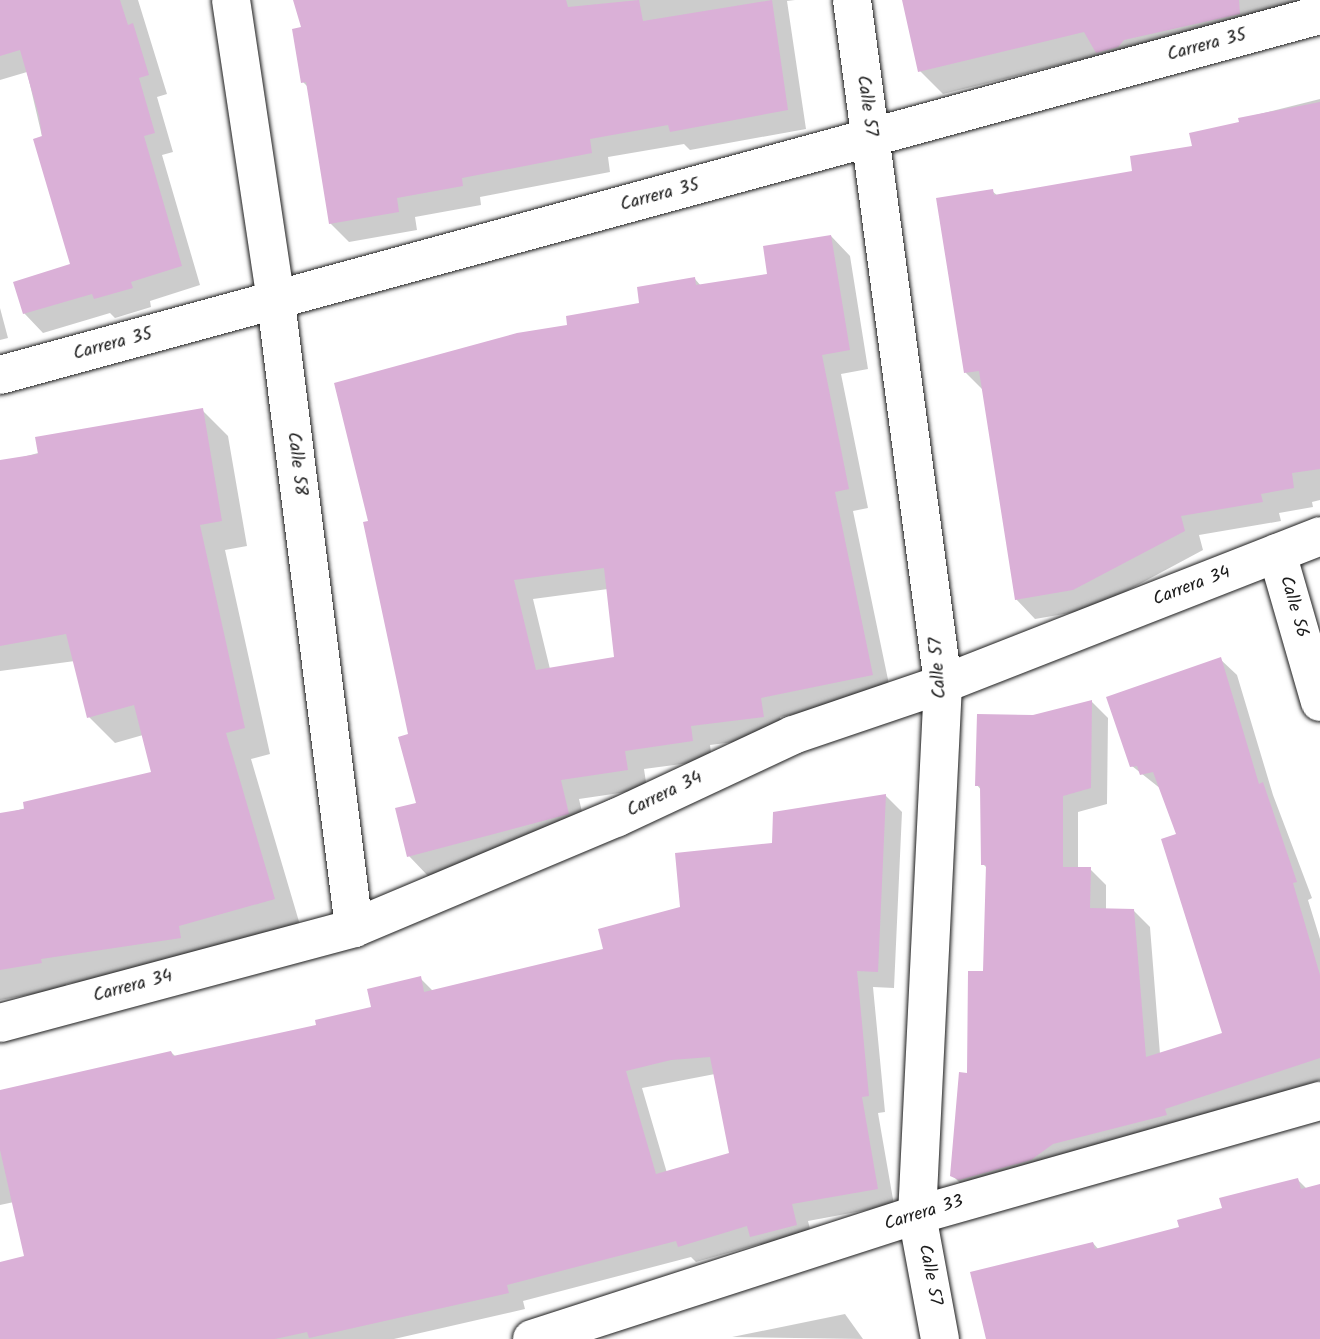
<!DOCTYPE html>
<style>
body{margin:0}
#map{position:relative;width:1320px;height:1339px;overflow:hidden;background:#fff;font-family:Kalam,sans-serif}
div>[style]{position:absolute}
.shadow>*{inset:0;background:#0003}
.building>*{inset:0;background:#dab0d7}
.roads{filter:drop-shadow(0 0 2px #1c1c1c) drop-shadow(0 0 2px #1c1c1c)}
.minor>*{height:38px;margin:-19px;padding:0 19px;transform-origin:19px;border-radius:19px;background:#fff}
span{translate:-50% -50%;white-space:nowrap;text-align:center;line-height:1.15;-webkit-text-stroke:5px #fff;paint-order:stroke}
.street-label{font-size:18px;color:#1c1c1c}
</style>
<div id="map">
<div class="shadow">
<i style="clip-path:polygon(0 0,138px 0,167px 94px,157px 97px,173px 152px,162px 155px,200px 285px,150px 301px,151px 307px,115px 318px,110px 313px,43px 333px,24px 313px,72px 265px,27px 72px,0 80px)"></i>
<i style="clip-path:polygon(297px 0,795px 0,787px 1px,806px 129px,690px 150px,684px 144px,608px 157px,610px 172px,480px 197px,481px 205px,415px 217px,417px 230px,349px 242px,330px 223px,309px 88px,303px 82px,303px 28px)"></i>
<i style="clip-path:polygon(903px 0,1302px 0,1241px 20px,943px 94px,920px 71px)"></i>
<i style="clip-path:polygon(1320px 99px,1320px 500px,1312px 502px,1313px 507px,1279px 513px,1281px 521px,1199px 535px,1203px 550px,1093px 609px,1035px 619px,1016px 599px,983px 390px,966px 373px,992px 191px,998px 196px,1134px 172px,1194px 147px,1241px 123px,1240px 119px)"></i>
<i style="clip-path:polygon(evenodd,831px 236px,850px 256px,868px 369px,841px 374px,868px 508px,853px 511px,891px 694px,780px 717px,782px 736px,710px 745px,712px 760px,644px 769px,647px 789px,579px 799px,587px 833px,428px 876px,409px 856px,418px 804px,410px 735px,370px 522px,569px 326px,641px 305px,695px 279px,701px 286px,769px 275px,831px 236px,608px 589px,616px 659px,550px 669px,533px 599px,608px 589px)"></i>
<i style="clip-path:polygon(0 308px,8px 338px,0 340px)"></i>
<i style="clip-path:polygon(202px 410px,228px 436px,247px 546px,225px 550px,270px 754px,251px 759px,300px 925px,206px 963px,66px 984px,67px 988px,0 1000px,0 815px,153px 774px,143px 735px,115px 743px,89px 717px,75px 661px,0 671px,0 463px)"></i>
<i style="clip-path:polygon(1220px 659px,1237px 675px,1273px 795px,1312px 898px,1308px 900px,1320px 939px,1320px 1080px,969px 1192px,952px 1175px,985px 973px,987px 868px,983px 864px,982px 791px,977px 785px,1033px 717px,1092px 702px,1108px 718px,1107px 804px,1078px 812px,1078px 869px,1090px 869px,1106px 885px,1106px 910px,1134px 911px,1150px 927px,1160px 1054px,1224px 1034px,1178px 835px,1161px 789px,1132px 766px)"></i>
<i style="clip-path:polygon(evenodd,885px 795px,902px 812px,894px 988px,873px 987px,885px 1112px,878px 1113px,894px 1205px,808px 1221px,813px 1241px,769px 1253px,760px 1244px,696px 1262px,691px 1257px,523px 1301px,525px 1309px,394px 1339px,0 1339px,0 1264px,26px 1258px,14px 1202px,0 1205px,0 1092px,171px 1052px,176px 1057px,318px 1026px,373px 1008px,420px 978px,433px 991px,605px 950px,682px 909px,774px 845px,885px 795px,715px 1074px,732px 1155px,667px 1173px,642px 1088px,715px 1074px)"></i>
<i style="clip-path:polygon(1298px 1180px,1307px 1189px,1320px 1186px,1320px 1339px,987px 1339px,1093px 1243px,1099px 1250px,1181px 1228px)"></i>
<i style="clip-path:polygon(845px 1314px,863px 1339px,732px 1337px)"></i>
</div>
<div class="building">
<i style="clip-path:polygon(0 0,120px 0,128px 25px,133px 23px,149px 75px,139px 78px,155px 133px,144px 136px,182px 266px,131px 282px,133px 288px,94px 299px,92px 294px,23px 314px,13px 282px,70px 264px,33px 139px,42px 136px,39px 116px,20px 50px,0 56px)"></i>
<i style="clip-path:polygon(293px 0,566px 0,568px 7px,639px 0,643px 21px,772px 0,788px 110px,670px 132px,668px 125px,590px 139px,592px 153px,462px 178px,463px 186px,397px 198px,399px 212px,329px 224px,306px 82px,301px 83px,292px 29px,301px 27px)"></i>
<i style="clip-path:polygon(902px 0,1239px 0,1240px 14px,1124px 40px,1118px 47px,1096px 53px,1084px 32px,918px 72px)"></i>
<i style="clip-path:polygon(1320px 102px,1320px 469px,1292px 473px,1294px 488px,1261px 494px,1263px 502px,1181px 516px,1185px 531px,1073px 590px,1015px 600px,979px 371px,964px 373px,936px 198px,993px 189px,994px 195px,1132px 171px,1130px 156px,1192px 146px,1189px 133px,1239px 122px,1238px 118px)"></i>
<i style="clip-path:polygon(evenodd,831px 235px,850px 350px,822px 355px,849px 489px,835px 492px,873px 675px,761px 698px,764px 717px,691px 726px,693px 741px,625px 751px,628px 770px,561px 780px,569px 814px,407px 857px,395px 808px,416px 803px,398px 737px,408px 734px,363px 522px,368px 521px,334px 383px,517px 333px,567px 325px,566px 316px,639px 303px,637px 287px,695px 277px,696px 285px,767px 274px,763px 246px,831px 235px,604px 568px,614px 657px,536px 670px,514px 580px,604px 568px)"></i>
<i style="clip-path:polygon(203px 408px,222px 521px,200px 525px,245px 728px,226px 733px,275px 899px,179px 926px,181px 938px,41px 959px,42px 963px,0 970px,0 813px,24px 809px,23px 802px,151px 772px,134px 705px,87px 718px,66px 634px,0 646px,0 460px,38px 454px,35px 437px)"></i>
<i style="clip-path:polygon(1221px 657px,1259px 784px,1263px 782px,1297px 882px,1293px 883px,1320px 975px,1320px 1058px,1165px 1109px,1167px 1115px,1053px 1144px,1031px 1160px,959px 1180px,950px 1176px,959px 1072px,967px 1073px,968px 971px,983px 971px,986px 865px,981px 865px,980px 786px,975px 786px,977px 714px,1033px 715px,1092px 700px,1091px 788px,1063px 796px,1063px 867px,1091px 867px,1090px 908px,1134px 909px,1146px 1057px,1222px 1033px,1161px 839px,1176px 834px,1153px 772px,1140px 775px,1137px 766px,1130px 767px,1106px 697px)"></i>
<i style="clip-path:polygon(evenodd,886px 794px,878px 972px,857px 971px,869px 1096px,862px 1097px,878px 1189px,792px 1204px,797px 1225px,750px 1237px,747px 1226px,678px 1247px,676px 1241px,507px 1285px,509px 1293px,309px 1338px,307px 1332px,275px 1339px,0 1339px,0 1262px,24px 1256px,0 1150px,0 1090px,171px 1051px,173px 1056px,316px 1025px,315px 1020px,371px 1007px,367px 989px,421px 976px,424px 992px,603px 949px,598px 929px,680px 907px,675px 853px,772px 843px,773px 812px,886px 794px,710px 1057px,729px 1153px,656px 1174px,626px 1071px,671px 1060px,710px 1057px)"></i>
<i style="clip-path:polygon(1298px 1178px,1301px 1189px,1320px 1184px,1320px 1339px,986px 1339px,970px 1272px,1093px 1242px,1095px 1249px,1179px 1227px,1177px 1220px,1222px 1208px,1219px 1198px)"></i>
</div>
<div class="roads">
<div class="minor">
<i style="left:231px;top:0;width:305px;rotate:81.5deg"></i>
<i style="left:276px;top:302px;width:631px;rotate:82.9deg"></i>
<i style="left:852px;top:0;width:690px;rotate:82.42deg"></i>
<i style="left:943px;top:684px;width:532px;rotate:92.8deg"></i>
<i style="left:917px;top:1215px;width:126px;rotate:79.5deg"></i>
<i style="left:0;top:375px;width:1368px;rotate:-15.26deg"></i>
<i style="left:1277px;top:553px;width:155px;rotate:73.9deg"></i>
<i style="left:0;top:1023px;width:367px;rotate:-15deg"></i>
<i style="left:354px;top:928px;width:284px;rotate:-22.8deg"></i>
<i style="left:616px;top:818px;width:195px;rotate:-25.1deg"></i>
<i style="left:793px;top:735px;width:158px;rotate:-18.8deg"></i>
<i style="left:943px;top:684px;width:405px;rotate:-21.4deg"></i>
<i style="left:532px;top:1339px;width:404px;rotate:-17.9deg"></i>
<i style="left:917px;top:1215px;width:419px;rotate:-15.8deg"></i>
</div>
</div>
<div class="street-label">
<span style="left:1207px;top:46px;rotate:-15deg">Carrera 35</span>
<span style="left:866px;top:106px;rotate:82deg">Calle 57</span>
<span style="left:660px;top:196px;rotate:-15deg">Carrera 35</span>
<span style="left:113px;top:345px;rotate:-15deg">Carrera 35</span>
<span style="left:296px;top:464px;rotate:83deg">Calle 58</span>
<span style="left:1192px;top:587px;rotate:-21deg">Carrera 34</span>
<span style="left:1293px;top:607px;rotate:74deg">Calle 56</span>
<span style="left:939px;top:668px;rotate:-94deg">Calle 57</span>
<span style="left:665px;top:795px;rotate:-26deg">Carrera 34</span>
<span style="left:133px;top:987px;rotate:-15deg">Carrera 34</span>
<span style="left:924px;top:1214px;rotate:-17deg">Carrera 33</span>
<span style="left:929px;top:1275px;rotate:79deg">Calle 57</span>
</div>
</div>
